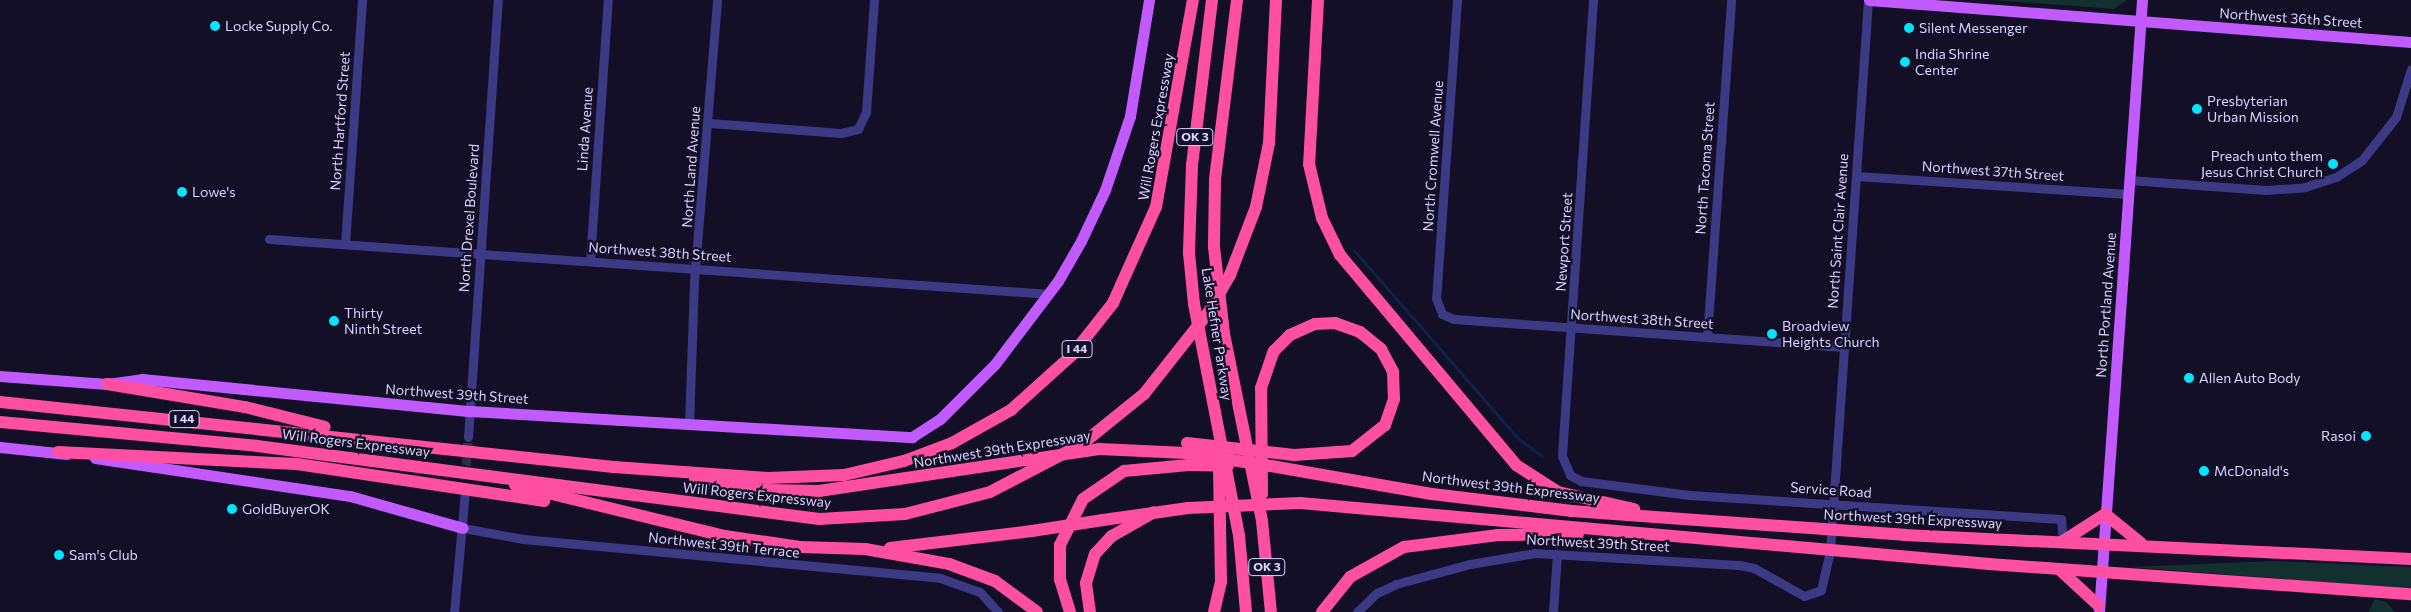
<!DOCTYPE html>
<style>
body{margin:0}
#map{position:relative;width:2411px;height:612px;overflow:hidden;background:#130f26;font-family:Commissioner,sans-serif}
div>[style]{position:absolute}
.green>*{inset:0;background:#12302f}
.stream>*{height:2.5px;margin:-1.25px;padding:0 1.25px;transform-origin:1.25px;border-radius:1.25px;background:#0c2248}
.minor-tunnel>*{height:9px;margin-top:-4.5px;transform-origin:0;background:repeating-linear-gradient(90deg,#312d47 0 9px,transparent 0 13.5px)}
.minor>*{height:9px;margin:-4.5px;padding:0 4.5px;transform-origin:4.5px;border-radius:4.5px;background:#3d3a85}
.major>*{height:11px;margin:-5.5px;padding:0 5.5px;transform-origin:5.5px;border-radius:5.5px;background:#c25bff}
.highway>*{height:12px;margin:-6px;padding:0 6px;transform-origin:6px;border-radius:6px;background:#ff4fa3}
.highway-bridge>*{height:12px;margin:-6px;padding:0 6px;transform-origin:6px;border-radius:6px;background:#ff4fa3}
.dots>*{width:14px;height:14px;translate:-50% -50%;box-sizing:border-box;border:2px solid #130f26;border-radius:50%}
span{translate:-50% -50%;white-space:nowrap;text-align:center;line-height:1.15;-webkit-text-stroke:4.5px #130f26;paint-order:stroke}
.shield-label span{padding:1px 4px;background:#130f26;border:1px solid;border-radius:4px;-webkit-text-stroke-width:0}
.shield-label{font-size:12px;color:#d9d4ff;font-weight:700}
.street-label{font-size:14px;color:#d9d4ff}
.poi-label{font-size:14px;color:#d9d4ff}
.left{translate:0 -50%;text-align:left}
.right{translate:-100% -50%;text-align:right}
</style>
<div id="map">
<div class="green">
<i style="clip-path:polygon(1994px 0,2127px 0,2114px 9px)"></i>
<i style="clip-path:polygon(2274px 561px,2411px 567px,2411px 589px,2130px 567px)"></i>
<i style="clip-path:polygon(2375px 599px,2386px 602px,2395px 612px,2368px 612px)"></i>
</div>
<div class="stream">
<i style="left:1355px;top:251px;width:248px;rotate:48.9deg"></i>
<i style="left:1518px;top:438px;width:30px;rotate:37deg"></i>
</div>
<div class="minor-tunnel">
<i style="left:465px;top:492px;width:55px;rotate:-86.9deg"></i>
</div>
<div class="minor">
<i style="left:1457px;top:0;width:299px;rotate:94deg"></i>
<i style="left:1436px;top:298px;width:17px;rotate:69deg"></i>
<i style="left:1442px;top:314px;width:13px;rotate:23deg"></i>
<i style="left:1454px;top:319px;width:391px;rotate:4.1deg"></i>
<i style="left:1593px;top:0;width:457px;rotate:93.9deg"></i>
<i style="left:1562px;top:456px;width:21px;rotate:67deg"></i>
<i style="left:1570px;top:475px;width:13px;rotate:29deg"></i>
<i style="left:1581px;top:481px;width:109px;rotate:7.4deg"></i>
<i style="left:1689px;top:495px;width:373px;rotate:3.7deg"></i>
<i style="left:2061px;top:519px;width:22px;rotate:85deg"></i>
<i style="left:709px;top:123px;width:132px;rotate:4.3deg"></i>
<i style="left:841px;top:133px;width:17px;rotate:-13deg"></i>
<i style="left:858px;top:129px;width:19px;rotate:-65deg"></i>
<i style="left:866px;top:112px;width:112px;rotate:-85.9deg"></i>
<i style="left:1856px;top:176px;width:273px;rotate:3.8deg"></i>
<i style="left:2129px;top:180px;width:137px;rotate:4.2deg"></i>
<i style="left:2266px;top:190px;width:39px;rotate:-4deg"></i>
<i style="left:2305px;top:187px;width:33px;rotate:-18deg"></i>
<i style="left:2336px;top:177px;width:31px;rotate:-33deg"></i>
<i style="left:2362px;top:160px;width:55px;rotate:-51.7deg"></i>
<i style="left:2396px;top:117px;width:50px;rotate:-72.6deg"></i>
<i style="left:269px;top:239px;width:782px;rotate:4.03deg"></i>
<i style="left:345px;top:244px;width:245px;rotate:-86deg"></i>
<i style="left:590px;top:261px;width:262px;rotate:-86.1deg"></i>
<i style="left:1707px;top:337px;width:338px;rotate:-85.9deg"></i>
<i style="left:689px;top:425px;width:144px;rotate:-88deg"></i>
<i style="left:694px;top:281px;width:282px;rotate:-85.3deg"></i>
<i style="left:468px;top:437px;width:438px;rotate:-86.1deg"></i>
<i style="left:463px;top:528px;width:61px;rotate:10.4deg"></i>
<i style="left:523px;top:539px;width:419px;rotate:5.3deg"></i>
<i style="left:940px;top:578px;width:42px;rotate:19.3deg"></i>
<i style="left:980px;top:592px;width:27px;rotate:48deg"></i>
<i style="left:454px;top:612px;width:121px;rotate:-84.8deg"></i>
<i style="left:1357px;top:612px;width:28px;rotate:-44deg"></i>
<i style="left:1377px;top:593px;width:21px;rotate:-25deg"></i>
<i style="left:1396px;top:584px;width:77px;rotate:-15.1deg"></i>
<i style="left:1470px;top:564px;width:66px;rotate:-9.6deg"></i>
<i style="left:1535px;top:553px;width:204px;rotate:3.4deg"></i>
<i style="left:1739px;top:565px;width:15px;rotate:11deg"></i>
<i style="left:1754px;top:568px;width:57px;rotate:29.2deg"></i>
<i style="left:1804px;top:596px;width:18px;rotate:-19deg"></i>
<i style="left:1821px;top:590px;width:40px;rotate:-77deg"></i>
<i style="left:1830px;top:551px;width:552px;rotate:-86.05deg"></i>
<i style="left:1553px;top:612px;width:58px;rotate:-86.1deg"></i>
</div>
<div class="major">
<i style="left:1869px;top:0;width:544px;rotate:4.43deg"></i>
<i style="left:0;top:376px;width:107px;rotate:4.3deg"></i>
<i style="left:107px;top:384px;width:35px;rotate:-8deg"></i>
<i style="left:142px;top:379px;width:330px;rotate:5.6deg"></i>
<i style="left:470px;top:411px;width:443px;rotate:3.4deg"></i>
<i style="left:912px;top:437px;width:33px;rotate:-33deg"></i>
<i style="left:940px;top:419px;width:78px;rotate:-45deg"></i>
<i style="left:995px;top:364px;width:104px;rotate:-52.8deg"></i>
<i style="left:1058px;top:281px;width:46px;rotate:-60.1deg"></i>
<i style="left:1081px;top:241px;width:56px;rotate:-64.8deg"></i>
<i style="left:1105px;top:190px;width:78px;rotate:-71.3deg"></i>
<i style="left:1130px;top:116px;width:118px;rotate:-80.7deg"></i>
<i style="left:0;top:447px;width:67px;rotate:6deg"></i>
<i style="left:95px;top:458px;width:258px;rotate:8.5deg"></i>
<i style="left:350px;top:496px;width:117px;rotate:15.8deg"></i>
<i style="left:2099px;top:612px;width:614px;rotate:-85.98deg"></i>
</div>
<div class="highway">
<i style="left:1212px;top:0;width:166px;rotate:96.9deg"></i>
<i style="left:1192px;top:165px;width:88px;rotate:92deg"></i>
<i style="left:1189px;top:253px;width:51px;rotate:84.4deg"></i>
<i style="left:1194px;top:304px;width:235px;rotate:79deg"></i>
<i style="left:1239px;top:535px;width:77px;rotate:84.8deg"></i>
<i style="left:1237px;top:0;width:181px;rotate:97deg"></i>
<i style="left:1215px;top:180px;width:67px;rotate:90.9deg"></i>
<i style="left:1214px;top:247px;width:88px;rotate:83.4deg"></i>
<i style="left:1224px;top:334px;width:191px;rotate:78.5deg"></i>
<i style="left:1262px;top:521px;width:91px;rotate:84.4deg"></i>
<i style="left:1318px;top:0;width:164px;rotate:93.1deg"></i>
<i style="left:1309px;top:164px;width:56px;rotate:76.5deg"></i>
<i style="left:1322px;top:218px;width:41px;rotate:64.1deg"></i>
<i style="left:1340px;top:255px;width:274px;rotate:50deg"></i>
<i style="left:1516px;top:465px;width:50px;rotate:32.7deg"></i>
<i style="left:1558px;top:492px;width:78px;rotate:12.6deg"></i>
<i style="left:1256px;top:207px;width:65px;rotate:-78.5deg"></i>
<i style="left:1269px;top:143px;width:143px;rotate:-87.2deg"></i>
<i style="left:107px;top:384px;width:140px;rotate:9.5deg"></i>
<i style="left:245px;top:407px;width:82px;rotate:14deg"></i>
<i style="left:0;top:402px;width:617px;rotate:6.04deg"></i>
<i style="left:614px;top:467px;width:154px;rotate:4.1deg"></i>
<i style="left:768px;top:478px;width:76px;rotate:-2.3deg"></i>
<i style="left:844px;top:475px;width:62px;rotate:-13.1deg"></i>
<i style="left:904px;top:461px;width:51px;rotate:-20.6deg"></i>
<i style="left:952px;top:443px;width:68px;rotate:-29.2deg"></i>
<i style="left:1011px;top:410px;width:82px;rotate:-42deg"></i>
<i style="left:1072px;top:355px;width:66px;rotate:-51.7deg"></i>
<i style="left:1113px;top:303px;width:105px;rotate:-65.9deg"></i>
<i style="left:1156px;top:207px;width:210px;rotate:-79.9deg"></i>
<i style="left:0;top:422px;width:258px;rotate:5.3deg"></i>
<i style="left:257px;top:446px;width:567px;rotate:7.4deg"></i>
<i style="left:819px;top:519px;width:86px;rotate:-3.3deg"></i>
<i style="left:905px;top:514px;width:88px;rotate:-14.5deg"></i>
<i style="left:58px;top:452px;width:239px;rotate:2.9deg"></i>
<i style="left:297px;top:464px;width:250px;rotate:8.5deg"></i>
<i style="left:1271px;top:466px;width:163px;rotate:9.9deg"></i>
<i style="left:1432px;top:494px;width:141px;rotate:6.9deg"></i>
<i style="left:1572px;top:511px;width:333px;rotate:4.1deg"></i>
<i style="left:1904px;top:535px;width:508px;rotate:2.71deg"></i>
<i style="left:695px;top:480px;width:71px;rotate:8.1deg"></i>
<i style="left:765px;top:490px;width:54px;rotate:1.1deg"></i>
<i style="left:819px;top:491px;width:283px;rotate:-8.5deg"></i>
<i style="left:1099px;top:449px;width:87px;rotate:2.6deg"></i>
<i style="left:515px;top:485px;width:216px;rotate:13.7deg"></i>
<i style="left:725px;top:536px;width:76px;rotate:8.3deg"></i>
<i style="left:800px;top:547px;width:65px;rotate:1.8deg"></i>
<i style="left:865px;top:549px;width:85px;rotate:10.1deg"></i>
<i style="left:949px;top:564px;width:49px;rotate:20.3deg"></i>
<i style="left:995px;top:581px;width:52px;rotate:36.4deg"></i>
<i style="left:1262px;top:494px;width:106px;rotate:-90.5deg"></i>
<i style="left:1261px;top:388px;width:39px;rotate:-71deg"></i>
<i style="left:1274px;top:351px;width:23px;rotate:-45deg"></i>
<i style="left:1290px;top:335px;width:27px;rotate:-24deg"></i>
<i style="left:1315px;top:324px;width:20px;rotate:-3deg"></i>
<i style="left:1335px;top:323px;width:27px;rotate:20deg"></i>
<i style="left:1360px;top:332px;width:27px;rotate:39deg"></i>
<i style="left:1381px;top:349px;width:26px;rotate:62deg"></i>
<i style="left:1393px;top:372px;width:27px;rotate:88deg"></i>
<i style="left:1394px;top:399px;width:28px;rotate:109deg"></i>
<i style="left:1385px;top:425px;width:42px;rotate:141.8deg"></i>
<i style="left:1352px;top:451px;width:58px;rotate:176.1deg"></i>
<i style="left:1300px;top:503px;width:692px;rotate:5.06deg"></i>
<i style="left:1989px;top:564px;width:423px;rotate:4.1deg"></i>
<i style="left:1103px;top:520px;width:86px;rotate:-8deg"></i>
<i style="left:2063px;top:541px;width:50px;rotate:-32.7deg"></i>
<i style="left:2105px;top:514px;width:46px;rotate:38.9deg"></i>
<i style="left:890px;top:548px;width:143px;rotate:-6.8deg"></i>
<i style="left:2059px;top:569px;width:54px;rotate:42.8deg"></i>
<i style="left:1070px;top:612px;width:34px;rotate:-107deg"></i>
<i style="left:1060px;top:580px;width:35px;rotate:-90deg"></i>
<i style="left:1060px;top:545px;width:51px;rotate:-63.4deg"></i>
<i style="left:1083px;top:499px;width:50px;rotate:-34.3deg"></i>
<i style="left:1124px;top:471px;width:65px;rotate:-5.3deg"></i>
<i style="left:1090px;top:612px;width:29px;rotate:-98deg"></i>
<i style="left:1086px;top:583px;width:30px;rotate:-73deg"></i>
<i style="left:1095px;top:554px;width:25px;rotate:-47deg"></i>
<i style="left:1112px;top:536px;width:48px;rotate:-29.7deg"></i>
<i style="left:1214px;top:612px;width:31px;rotate:-77deg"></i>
<i style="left:1221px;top:582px;width:120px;rotate:-91deg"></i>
<i style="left:1322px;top:612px;width:45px;rotate:-51.3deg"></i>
<i style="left:1350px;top:577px;width:62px;rotate:-29.1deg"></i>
<i style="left:1404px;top:547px;width:95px;rotate:-7.3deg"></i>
<i style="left:1498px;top:535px;width:80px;rotate:-0.7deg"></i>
</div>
<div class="highway-bridge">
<i style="left:1187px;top:443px;width:108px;rotate:6.4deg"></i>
<i style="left:1186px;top:453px;width:86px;rotate:8.7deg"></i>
<i style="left:1189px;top:465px;width:39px;rotate:1deg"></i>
<i style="left:990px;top:492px;width:104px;rotate:-27.6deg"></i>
<i style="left:1082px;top:444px;width:80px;rotate:-38.9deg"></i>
<i style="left:1144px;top:394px;width:103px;rotate:-51.7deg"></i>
<i style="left:1208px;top:313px;width:44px;rotate:-59.9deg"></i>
<i style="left:1230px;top:275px;width:73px;rotate:-69.1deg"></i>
<i style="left:1188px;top:508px;width:112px;rotate:-2.6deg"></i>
<i style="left:1032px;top:531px;width:72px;rotate:-8.8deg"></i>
</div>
<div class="dots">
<i style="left:215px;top:26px;background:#00e5ff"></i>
<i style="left:1909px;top:28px;background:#00e5ff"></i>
<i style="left:1905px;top:62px;background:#00e5ff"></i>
<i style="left:2197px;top:109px;background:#00e5ff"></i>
<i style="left:2333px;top:164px;background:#00e5ff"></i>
<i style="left:182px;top:192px;background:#00e5ff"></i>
<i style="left:334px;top:321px;background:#00e5ff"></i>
<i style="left:1772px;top:334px;background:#00e5ff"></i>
<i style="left:2189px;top:378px;background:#00e5ff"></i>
<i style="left:2366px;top:436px;background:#00e5ff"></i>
<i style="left:2204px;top:471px;background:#00e5ff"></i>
<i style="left:232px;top:509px;background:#00e5ff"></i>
<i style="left:59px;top:555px;background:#00e5ff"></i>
</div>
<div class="shield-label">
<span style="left:1195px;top:137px">OK 3</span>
<span style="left:1077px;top:349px">I 44</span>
<span style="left:184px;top:419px">I 44</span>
<span style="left:1267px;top:567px">OK 3</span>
</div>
<div class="street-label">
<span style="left:2291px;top:18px;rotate:4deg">Northwest 36th Street</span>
<span style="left:340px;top:121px;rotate:-86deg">North Hartford Street</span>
<span style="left:1156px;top:127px;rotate:-80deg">Will Rogers Expressway</span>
<span style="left:585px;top:129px;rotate:-86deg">Linda Avenue</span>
<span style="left:1433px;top:156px;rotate:-86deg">North Cromwell Avenue</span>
<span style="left:691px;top:167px;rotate:-86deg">North Land Avenue</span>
<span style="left:1705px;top:168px;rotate:-86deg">North Tacoma Street</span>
<span style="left:1993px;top:171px;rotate:4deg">Northwest 37th Street</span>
<span style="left:469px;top:218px;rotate:-86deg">North Drexel Boulevard</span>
<span style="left:1838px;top:231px;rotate:-86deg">North Saint Clair Avenue</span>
<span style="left:1564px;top:242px;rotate:-86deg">Newport Street</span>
<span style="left:660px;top:252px;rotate:4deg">Northwest 38th Street</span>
<span style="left:2106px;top:305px;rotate:-86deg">North Portland Avenue</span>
<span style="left:1642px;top:319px;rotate:4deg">Northwest 38th Street</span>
<span style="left:1217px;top:334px;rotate:81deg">Lake Hefner Parkway</span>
<span style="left:457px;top:394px;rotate:4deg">Northwest 39th Street</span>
<span style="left:356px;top:443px;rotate:7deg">Will Rogers Expressway</span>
<span style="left:1002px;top:449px;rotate:-9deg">Northwest 39th Expressway</span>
<span style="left:1511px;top:487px;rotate:7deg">Northwest 39th Expressway</span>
<span style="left:1831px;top:490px;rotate:4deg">Service Road</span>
<span style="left:757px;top:495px;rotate:6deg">Will Rogers Expressway</span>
<span style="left:1913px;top:519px;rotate:3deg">Northwest 39th Expressway</span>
<span style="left:1598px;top:543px;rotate:3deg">Northwest 39th Street</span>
<span style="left:724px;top:545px;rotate:6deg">Northwest 39th Terrace</span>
</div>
<div class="poi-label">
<span class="left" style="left:225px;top:26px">Locke Supply Co.</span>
<span class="left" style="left:1919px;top:28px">Silent Messenger</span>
<span class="left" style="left:1915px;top:62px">India Shrine<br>Center</span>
<span class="left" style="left:2207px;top:109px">Presbyterian<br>Urban Mission</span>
<span class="right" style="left:2323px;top:164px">Preach unto them<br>Jesus Christ Church</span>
<span class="left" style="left:192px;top:192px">Lowe's</span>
<span class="left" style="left:344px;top:321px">Thirty<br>Ninth Street</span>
<span class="left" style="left:1782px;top:334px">Broadview<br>Heights Church</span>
<span class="left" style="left:2199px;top:378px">Allen Auto Body</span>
<span class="right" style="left:2356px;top:436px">Rasoi</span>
<span class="left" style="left:2214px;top:471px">McDonald's</span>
<span class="left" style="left:242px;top:509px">GoldBuyerOK</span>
<span class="left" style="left:69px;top:555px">Sam's Club</span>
</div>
</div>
